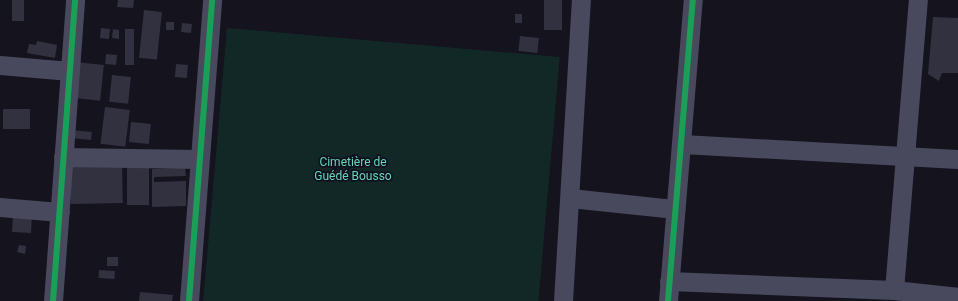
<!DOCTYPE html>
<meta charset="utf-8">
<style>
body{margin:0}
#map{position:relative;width:958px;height:301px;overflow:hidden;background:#14131e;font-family:Roboto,sans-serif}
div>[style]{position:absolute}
.green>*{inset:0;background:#122827;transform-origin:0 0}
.building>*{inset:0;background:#323140;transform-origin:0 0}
.minor>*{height:19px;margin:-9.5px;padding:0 9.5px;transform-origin:9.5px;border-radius:9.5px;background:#49495e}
.cycleway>*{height:6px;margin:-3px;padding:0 3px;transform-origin:3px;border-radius:3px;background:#1a9f57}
span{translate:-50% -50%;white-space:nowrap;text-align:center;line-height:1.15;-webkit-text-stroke:3.5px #110f22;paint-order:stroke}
.park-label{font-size:12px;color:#63d8b1}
</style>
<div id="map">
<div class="green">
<i style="left:227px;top:28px;width:334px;height:274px;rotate:5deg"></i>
</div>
<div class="building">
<i style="left:12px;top:0;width:12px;height:21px"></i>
<i style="clip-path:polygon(118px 0,134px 0,133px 8px,117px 7px)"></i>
<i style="left:544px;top:0;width:18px;height:30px"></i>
<i style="left:144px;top:10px;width:18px;height:48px;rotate:6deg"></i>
<i style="left:515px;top:14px;width:7px;height:9px"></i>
<i style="clip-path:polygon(933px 17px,958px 18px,958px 73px,942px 73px,939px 81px,928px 74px)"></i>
<i style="left:166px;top:22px;width:8px;height:8px"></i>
<i style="left:182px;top:23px;width:10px;height:9px;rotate:6deg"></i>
<i style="left:101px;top:28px;width:9px;height:10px;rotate:6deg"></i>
<i style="clip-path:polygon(113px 29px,119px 30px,119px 39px,112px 38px)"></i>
<i style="left:125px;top:29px;width:9px;height:36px"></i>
<i style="left:520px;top:36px;width:19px;height:15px;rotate:6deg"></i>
<i style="clip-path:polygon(37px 41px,57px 45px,55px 58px,27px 53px,29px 44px,36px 45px)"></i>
<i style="left:106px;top:54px;width:11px;height:10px;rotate:5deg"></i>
<i style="left:76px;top:62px;width:28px;height:36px;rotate:6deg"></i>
<i style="left:176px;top:64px;width:12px;height:13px;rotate:5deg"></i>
<i style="left:112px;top:75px;width:19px;height:27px;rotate:6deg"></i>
<i style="left:105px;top:107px;width:25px;height:37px;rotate:7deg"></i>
<i style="left:3px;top:109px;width:27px;height:20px"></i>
<i style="left:131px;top:122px;width:20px;height:20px;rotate:6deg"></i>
<i style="left:72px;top:130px;width:20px;height:8px;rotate:6deg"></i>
<i style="left:122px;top:160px;width:43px;height:52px;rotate:89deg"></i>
<i style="left:127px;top:166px;width:22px;height:39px"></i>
<i style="clip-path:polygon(185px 168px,186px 176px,154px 177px,154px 182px,186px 181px,186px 206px,152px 207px,152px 169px)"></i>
<i style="left:13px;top:214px;width:19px;height:18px;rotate:3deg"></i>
<i style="clip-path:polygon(19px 245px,26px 246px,25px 254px,17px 252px)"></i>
<i style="left:107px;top:257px;width:11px;height:9px"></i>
<i style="left:99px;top:270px;width:16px;height:8px;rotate:4deg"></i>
<i style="clip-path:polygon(140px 292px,173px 295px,172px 301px,139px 301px)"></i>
</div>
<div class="minor">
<i style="left:0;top:65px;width:70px;rotate:4.9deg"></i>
<i style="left:682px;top:144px;width:276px;rotate:3.1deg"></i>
<i style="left:63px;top:157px;width:136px;rotate:0.8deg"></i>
<i style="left:570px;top:198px;width:106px;rotate:6deg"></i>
<i style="left:0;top:207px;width:60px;rotate:4.8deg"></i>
<i style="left:669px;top:281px;width:225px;rotate:2.3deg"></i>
<i style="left:894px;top:290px;width:64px;rotate:6.2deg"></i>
<i style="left:894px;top:290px;width:291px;rotate:-85.3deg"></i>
<i style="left:53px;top:301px;width:302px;rotate:-85.8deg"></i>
<i style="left:189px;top:301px;width:302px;rotate:-85.6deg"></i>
<i style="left:563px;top:301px;width:302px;rotate:-86.6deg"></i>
<i style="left:668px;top:301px;width:302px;rotate:-85.3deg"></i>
</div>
<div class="cycleway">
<i style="left:53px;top:301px;width:302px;rotate:-85.8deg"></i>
<i style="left:189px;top:301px;width:302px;rotate:-85.6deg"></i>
<i style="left:668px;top:301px;width:302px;rotate:-85.3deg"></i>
</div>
<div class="park-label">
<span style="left:353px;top:170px">Cimetière de<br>Guédé Bousso</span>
</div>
</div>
